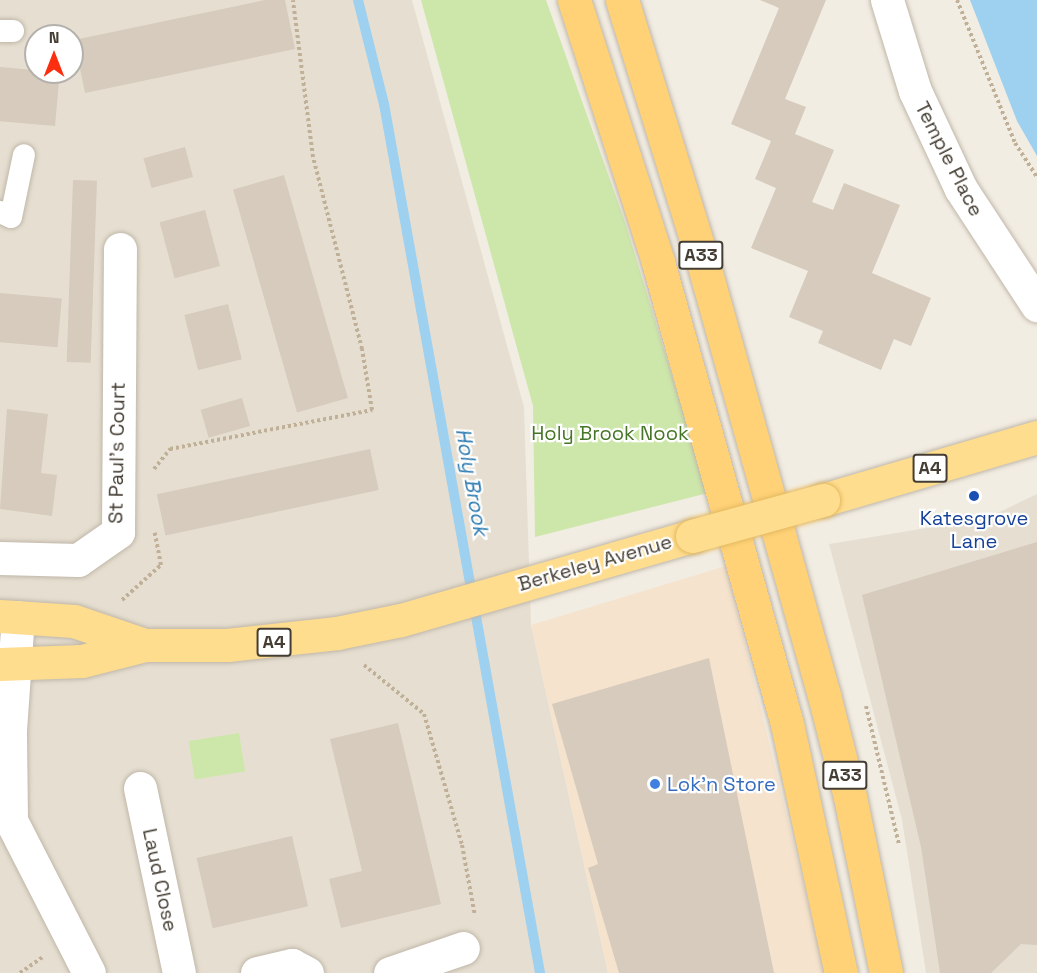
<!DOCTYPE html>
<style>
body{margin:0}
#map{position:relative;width:1037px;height:973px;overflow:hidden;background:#f2ede3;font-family:"Space Grotesk",sans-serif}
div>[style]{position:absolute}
.residential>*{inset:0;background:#e6dfd1}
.commercial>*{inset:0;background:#f5e3cd}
.green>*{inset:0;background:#cde7ab;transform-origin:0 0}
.water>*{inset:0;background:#9ed0f0}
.stream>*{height:10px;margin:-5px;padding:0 5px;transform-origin:5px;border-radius:5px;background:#9ed0f0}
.building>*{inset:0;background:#d6cbbc;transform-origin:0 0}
.path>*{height:4px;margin-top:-2px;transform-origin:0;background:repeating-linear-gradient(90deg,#bfb097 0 3px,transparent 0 6px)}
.roads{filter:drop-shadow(0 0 2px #c0b7a9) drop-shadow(0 0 2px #c0b7a9)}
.service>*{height:22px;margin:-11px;padding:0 11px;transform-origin:11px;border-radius:11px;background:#fff}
.minor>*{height:33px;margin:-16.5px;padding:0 16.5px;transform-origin:16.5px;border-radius:16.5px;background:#fff}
.tertiary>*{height:33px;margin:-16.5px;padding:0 16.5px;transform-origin:16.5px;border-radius:16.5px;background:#fff}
.primary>*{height:33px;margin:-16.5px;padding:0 16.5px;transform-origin:16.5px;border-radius:16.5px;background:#ffdd8f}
.trunk>*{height:33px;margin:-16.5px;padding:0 16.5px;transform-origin:16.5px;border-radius:16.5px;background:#ffd278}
.bridges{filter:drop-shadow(0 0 2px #e4b95f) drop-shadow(0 0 2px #e4b95f)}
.primary-bridge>*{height:33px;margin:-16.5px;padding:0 16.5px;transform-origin:16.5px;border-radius:16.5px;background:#ffdd8f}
.dots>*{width:16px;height:16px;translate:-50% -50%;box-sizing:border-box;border:3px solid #fff;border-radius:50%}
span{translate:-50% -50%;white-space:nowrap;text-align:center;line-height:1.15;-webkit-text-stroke:4.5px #fff;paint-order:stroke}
.shield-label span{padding:2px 4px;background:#fff;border:2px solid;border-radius:4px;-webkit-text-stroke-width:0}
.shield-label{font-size:18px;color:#443d33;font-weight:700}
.street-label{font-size:20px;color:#443d33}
.park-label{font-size:20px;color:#467527}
.transit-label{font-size:20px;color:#164399}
.shop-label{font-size:20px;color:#366cbe}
.left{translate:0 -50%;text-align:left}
.water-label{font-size:21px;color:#2c7bb0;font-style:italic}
.north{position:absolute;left:24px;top:24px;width:60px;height:60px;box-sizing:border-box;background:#fff;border:2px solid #b4b1ad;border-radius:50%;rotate:0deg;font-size:16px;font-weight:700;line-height:24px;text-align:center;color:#443d33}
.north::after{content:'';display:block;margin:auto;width:21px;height:27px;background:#fc2e10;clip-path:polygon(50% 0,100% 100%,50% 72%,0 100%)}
</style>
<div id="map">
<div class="residential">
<i style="clip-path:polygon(evenodd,0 0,412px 0,524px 407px,531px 625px,608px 973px,0 973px,0 0,36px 36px,72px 36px,72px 72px,36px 72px,36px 36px)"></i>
<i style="clip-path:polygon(1037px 494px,1037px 973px,926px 973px,902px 820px,829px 544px,987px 518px)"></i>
</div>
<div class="commercial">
<i style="clip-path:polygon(726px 566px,825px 973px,608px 973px,531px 625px)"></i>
</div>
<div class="green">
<i style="clip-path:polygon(421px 0,546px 0,625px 222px,708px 493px,535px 537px,533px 406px)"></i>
<i style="left:239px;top:733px;width:39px;height:51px;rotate:81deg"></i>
</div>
<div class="water">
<i style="clip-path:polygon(970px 0,1037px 0,1037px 156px,1017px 121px)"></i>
</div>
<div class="stream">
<i style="left:358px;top:0;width:107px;rotate:76deg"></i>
<i style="left:384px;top:104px;width:883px;rotate:79.82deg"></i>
</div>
<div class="building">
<i style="clip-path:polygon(265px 0,285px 0,295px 49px,85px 93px,74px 40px)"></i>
<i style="clip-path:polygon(760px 0,826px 0,785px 99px,806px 107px,795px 134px,834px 150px,812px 202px,833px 210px,844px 183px,900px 205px,872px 273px,931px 298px,911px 346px,894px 339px,881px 370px,818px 343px,823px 331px,789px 317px,808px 271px,751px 248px,776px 188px,755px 179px,771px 141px,731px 124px,779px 8px)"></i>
<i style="left:0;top:67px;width:60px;height:54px;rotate:5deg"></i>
<i style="left:185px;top:147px;width:31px;height:43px;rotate:75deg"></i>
<i style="left:284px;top:175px;width:232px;height:53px;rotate:74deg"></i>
<i style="left:73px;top:180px;width:24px;height:182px;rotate:2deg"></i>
<i style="left:205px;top:210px;width:58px;height:47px;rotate:75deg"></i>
<i style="left:0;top:293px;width:62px;height:49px;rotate:5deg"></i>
<i style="left:228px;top:304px;width:57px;height:45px;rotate:76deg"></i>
<i style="left:242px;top:398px;width:29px;height:43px;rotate:74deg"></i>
<i style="clip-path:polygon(7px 409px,48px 414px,41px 473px,57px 475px,52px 516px,0 509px)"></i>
<i style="left:370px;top:449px;width:42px;height:218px;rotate:78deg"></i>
<i style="clip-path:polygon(1037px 542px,1037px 945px,1021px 944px,991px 973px,940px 973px,921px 847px,862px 595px)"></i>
<i style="clip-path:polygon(709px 658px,774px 973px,619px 973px,588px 868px,598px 864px,552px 704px)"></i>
<i style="clip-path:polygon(398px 723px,441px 904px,341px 928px,329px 879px,362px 871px,330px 739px)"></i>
<i style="left:292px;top:836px;width:72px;height:98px;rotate:77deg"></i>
</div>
<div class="path">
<i style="left:957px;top:0;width:154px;rotate:67.9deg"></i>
<i style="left:1015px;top:143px;width:40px;rotate:57.1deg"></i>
<i style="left:154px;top:469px;width:26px;rotate:-51deg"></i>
<i style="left:170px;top:449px;width:206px;rotate:-10.9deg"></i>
<i style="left:372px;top:410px;width:62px;rotate:-99.3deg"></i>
<i style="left:362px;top:349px;width:198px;rotate:-104.3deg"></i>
<i style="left:313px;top:157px;width:158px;rotate:-97.3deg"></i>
<i style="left:122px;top:600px;width:52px;rotate:-41.9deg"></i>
<i style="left:161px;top:565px;width:33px;rotate:-101deg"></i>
<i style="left:364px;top:665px;width:77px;rotate:39.2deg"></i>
<i style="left:424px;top:714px;width:136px;rotate:73.8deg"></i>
<i style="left:462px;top:845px;width:72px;rotate:79.6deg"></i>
<i style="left:866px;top:706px;width:143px;rotate:76.6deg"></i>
<i style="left:20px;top:973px;width:28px;rotate:-35deg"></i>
</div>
<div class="roads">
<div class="service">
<i style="left:0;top:31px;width:13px"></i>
<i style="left:0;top:212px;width:12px;rotate:24deg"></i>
<i style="left:11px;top:217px;width:63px;rotate:-78.2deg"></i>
</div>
<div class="minor">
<i style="left:887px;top:0;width:95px;rotate:72.9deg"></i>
<i style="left:915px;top:91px;width:108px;rotate:64.9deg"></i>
<i style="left:961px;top:189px;width:139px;rotate:56.8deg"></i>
<i style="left:0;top:558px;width:78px;rotate:1.5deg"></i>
<i style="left:78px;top:560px;width:49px;rotate:-35deg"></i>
<i style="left:118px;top:532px;width:283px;rotate:-89.6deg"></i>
<i style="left:140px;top:788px;width:189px;rotate:78.1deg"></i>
<i style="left:257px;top:973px;width:36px;rotate:-13deg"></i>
<i style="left:292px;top:965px;width:17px;rotate:28deg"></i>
<i style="left:390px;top:973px;width:77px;rotate:-18.9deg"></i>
</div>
<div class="tertiary">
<i style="left:0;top:799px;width:195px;rotate:62.9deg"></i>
<i style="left:11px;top:818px;width:88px;rotate:-90.7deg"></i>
<i style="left:10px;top:730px;width:113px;rotate:-86deg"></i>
</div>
<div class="primary">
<i style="left:823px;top:500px;width:223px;rotate:-16.4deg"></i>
<i style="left:0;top:616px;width:74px;rotate:3.9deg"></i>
<i style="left:74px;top:621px;width:75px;rotate:18.7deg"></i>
<i style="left:0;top:664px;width:82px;rotate:-2.1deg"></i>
<i style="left:82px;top:661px;width:65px;rotate:-14.3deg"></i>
<i style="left:145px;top:645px;width:82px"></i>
<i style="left:227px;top:645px;width:111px;rotate:-6.2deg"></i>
<i style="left:337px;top:633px;width:65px;rotate:-11.5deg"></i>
<i style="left:401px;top:620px;width:303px;rotate:-16.1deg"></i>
</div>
<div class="trunk">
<i style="left:574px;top:0;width:275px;rotate:72.2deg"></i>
<i style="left:658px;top:262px;width:480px;rotate:74.4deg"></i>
<i style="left:787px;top:724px;width:255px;rotate:77.8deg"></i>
<i style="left:622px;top:0;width:267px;rotate:72.8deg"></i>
<i style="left:701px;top:255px;width:457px;rotate:74.4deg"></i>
<i style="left:824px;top:695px;width:105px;rotate:75.7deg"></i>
<i style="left:850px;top:797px;width:180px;rotate:78.4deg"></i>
</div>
</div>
<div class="bridges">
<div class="primary-bridge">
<i style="left:692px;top:536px;width:136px;rotate:-15.4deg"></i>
</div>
</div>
<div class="dots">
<i style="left:974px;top:496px;background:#1a4fb4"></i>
<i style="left:655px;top:784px;background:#3f7fe0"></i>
</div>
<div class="shield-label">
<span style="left:701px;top:255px">A33</span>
<span style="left:930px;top:468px">A4</span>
<span style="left:274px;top:642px">A4</span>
<span style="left:845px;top:775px">A33</span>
</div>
<div class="street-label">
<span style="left:949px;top:159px;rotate:63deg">Temple Place</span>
<span style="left:117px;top:453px;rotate:-89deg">St Paul's Court</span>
<span style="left:595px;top:563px;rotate:-16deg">Berkeley Avenue</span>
<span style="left:160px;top:880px;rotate:78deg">Laud Close</span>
</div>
<div class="park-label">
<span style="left:610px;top:433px">Holy Brook Nook</span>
</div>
<div class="transit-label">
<span style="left:974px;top:530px">Katesgrove<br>Lane</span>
</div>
<div class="shop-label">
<span class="left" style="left:667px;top:784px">Lok'n Store</span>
</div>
<div class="water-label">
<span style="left:472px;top:482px;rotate:80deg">Holy Brook</span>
</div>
<div class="north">N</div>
</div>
